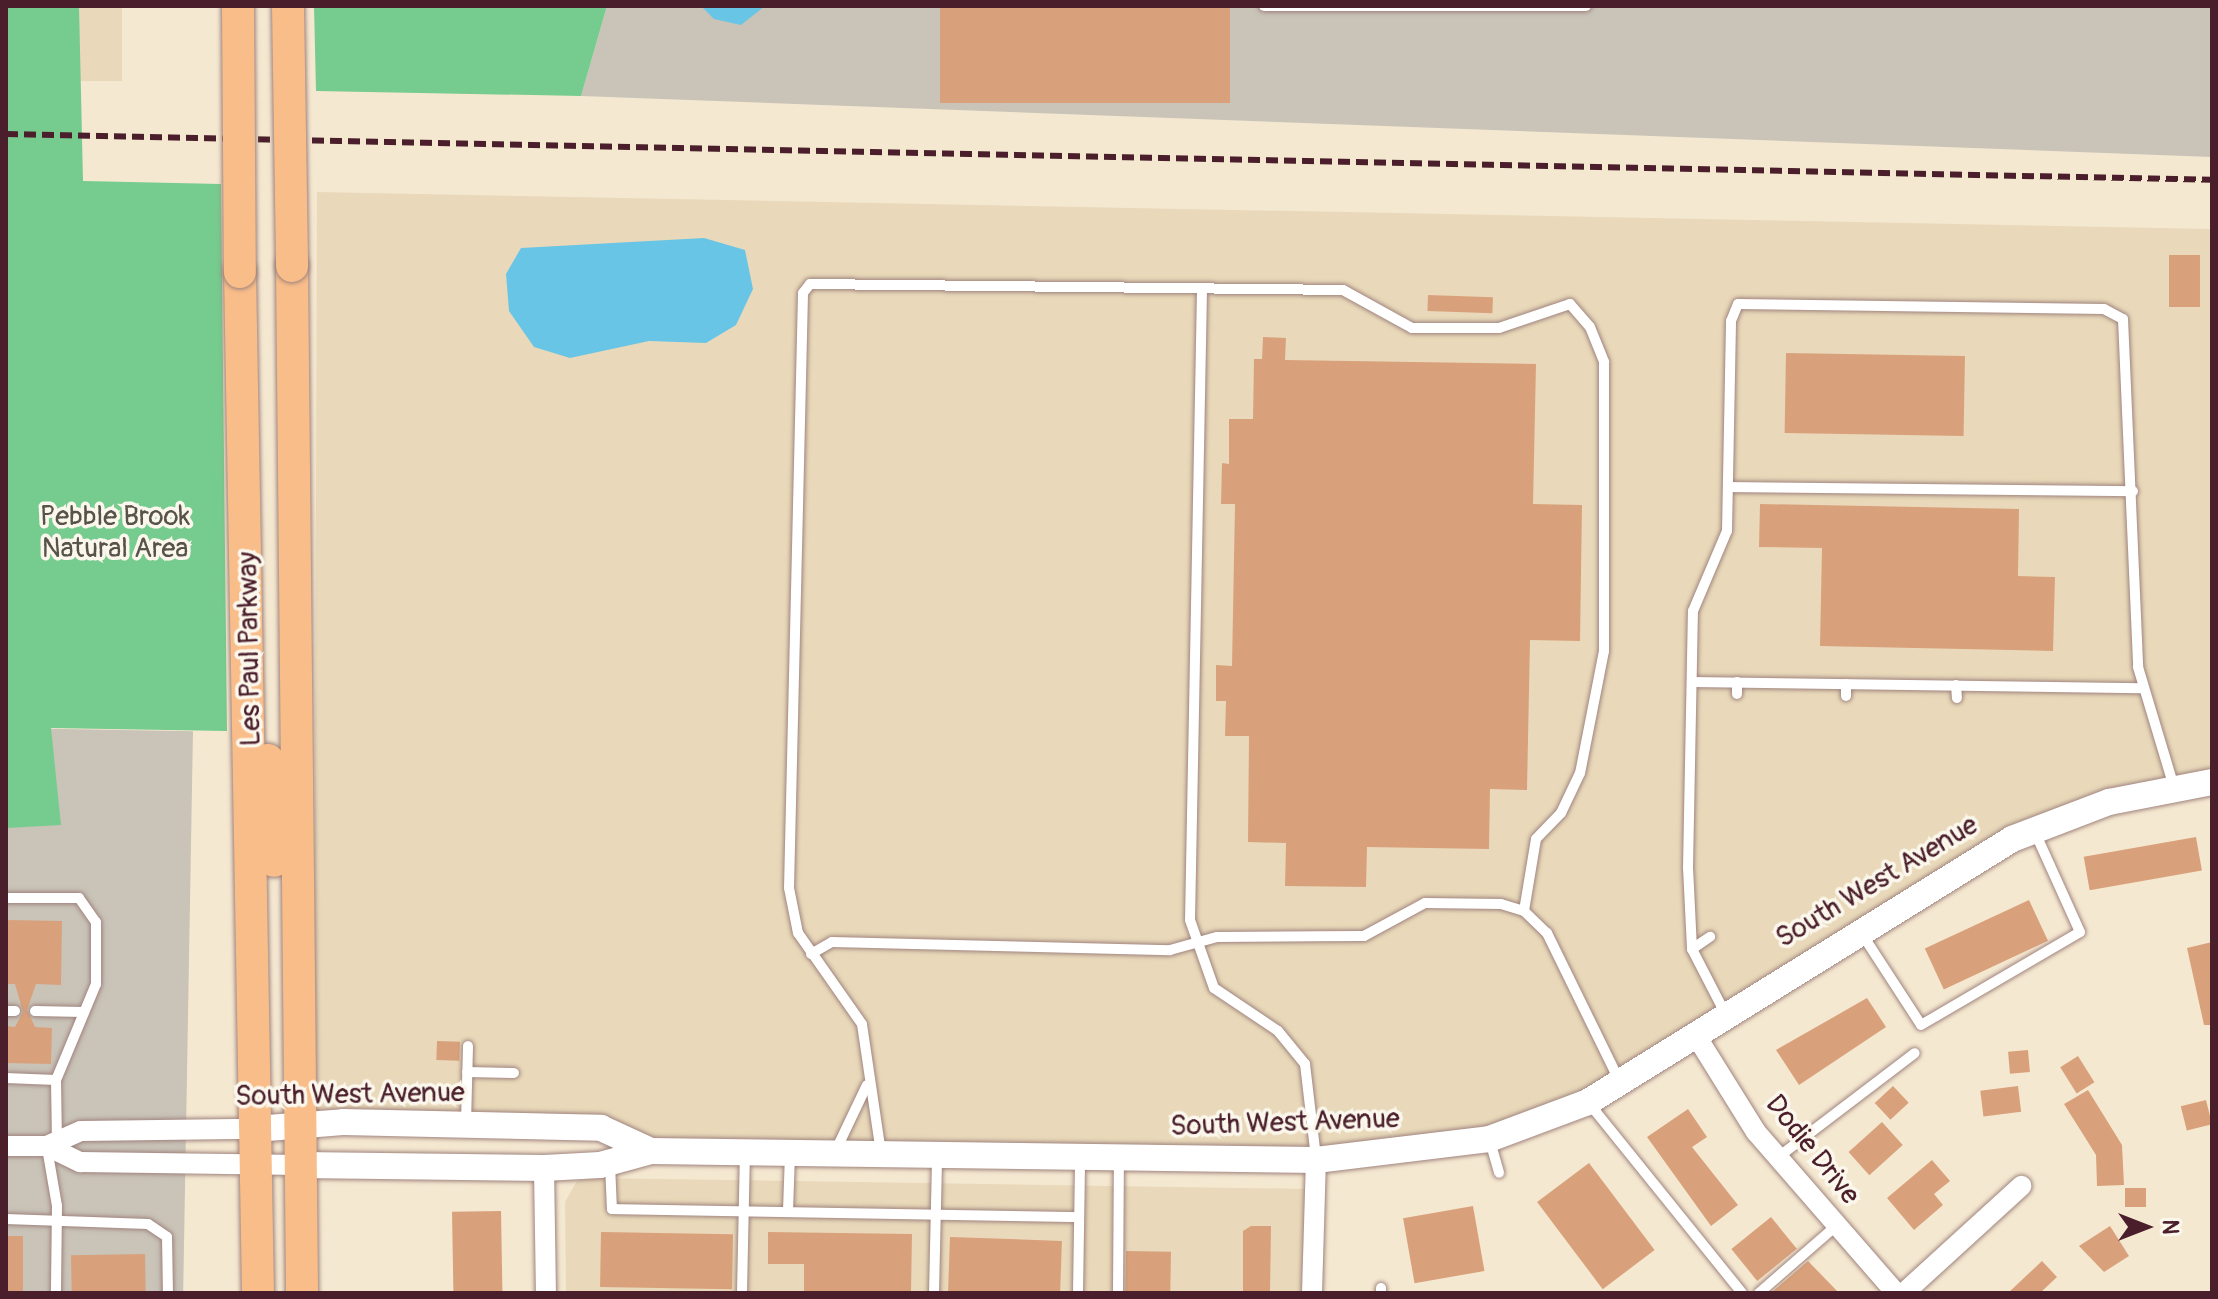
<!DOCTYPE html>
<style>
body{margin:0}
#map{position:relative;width:2218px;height:1299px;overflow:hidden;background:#f5e8d1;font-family:Pangolin,sans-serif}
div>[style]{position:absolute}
.built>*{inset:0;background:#e9d9ba;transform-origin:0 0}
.industrial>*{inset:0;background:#c9c3b8;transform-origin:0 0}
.green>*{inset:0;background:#76cb8e}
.water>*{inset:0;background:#68c5e6}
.building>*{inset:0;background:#d9a17b;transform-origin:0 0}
.roads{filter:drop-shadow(0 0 2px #a0847e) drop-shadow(0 0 2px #a0847e)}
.service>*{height:10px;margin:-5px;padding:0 5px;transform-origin:5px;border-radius:5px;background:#fff}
.minor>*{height:20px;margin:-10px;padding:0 10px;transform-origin:10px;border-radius:10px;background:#fff}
.tertiary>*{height:26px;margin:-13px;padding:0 13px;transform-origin:13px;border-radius:13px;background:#fff}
.primary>*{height:32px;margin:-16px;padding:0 16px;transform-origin:16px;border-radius:16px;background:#f8bd89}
.rail>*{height:6px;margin-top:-3px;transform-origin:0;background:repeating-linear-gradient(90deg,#4a1f2b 0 12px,transparent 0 18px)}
.bridges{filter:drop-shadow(0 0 2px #a0847e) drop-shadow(0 0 2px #a0847e)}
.primary-bridge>*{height:32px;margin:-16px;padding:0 16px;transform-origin:16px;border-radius:16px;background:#f8bd89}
span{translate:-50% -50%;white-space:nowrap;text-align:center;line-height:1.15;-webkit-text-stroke:7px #fbf7ec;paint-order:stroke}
.park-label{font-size:28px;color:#575349}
.street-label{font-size:28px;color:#4a1f2b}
.frame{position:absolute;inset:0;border:8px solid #4a1f2b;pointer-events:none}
.north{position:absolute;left:2106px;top:1187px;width:80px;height:80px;-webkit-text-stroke:6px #fbf7ec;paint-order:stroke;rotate:90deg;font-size:22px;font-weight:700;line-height:32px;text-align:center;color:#4a1f2b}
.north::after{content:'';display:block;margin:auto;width:28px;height:36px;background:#4a1f2b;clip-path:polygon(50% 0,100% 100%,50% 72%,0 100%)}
</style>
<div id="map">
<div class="built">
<i style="left:6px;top:6px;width:116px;height:75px"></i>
<i style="clip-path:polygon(317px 192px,2212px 229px,2212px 779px,2053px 818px,1586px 1100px,1432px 1148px,651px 1148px,604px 1126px,314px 1120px)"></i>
<i style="clip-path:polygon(593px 1178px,1311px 1189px,1309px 1237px,1301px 1293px,566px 1293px,565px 1202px,577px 1181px)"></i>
</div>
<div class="industrial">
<i style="clip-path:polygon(607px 6px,2212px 6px,2212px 157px,581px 96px)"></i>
<i style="left:6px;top:728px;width:187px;height:565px;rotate:1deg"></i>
</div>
<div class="green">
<i style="clip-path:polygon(6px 6px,79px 6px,83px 181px,221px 184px,227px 731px,51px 728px,61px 825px,6px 828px)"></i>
<i style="clip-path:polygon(314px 6px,607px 6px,581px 96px,316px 91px)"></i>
</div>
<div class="water">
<i style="clip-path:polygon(701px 6px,765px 6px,741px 25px,714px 19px)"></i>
<i style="clip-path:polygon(704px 238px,745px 250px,753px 289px,736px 325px,706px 343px,649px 341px,570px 358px,534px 347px,509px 311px,506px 274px,521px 248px)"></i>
</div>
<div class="building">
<i style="left:940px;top:6px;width:290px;height:97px"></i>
<i style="left:2169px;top:255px;width:31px;height:52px"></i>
<i style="left:1428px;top:295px;width:65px;height:16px;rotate:2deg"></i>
<i style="clip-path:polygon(1263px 337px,1286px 338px,1285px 360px,1536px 364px,1533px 504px,1582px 505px,1580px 641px,1530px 640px,1527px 790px,1490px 789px,1489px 849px,1367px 847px,1366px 887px,1285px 886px,1286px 843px,1248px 842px,1249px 736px,1225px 736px,1226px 701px,1216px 701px,1216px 665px,1232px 666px,1235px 504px,1221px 504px,1222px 463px,1229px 464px,1229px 419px,1253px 419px,1254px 359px,1262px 359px)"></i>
<i style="left:1786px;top:353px;width:179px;height:80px;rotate:1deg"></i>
<i style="clip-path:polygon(1760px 504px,2019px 509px,2018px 576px,2055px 577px,2053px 651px,1820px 646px,1822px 548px,1759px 547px)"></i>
<i style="left:2196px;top:837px;width:34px;height:114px;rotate:80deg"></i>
<i style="left:2029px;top:900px;width:45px;height:115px;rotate:65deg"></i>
<i style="clip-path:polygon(6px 920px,62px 921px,61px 985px,36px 984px,27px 1010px,35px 1027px,52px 1028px,51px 1064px,6px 1063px,6px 1026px,15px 1027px,23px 1012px,15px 984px,6px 984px)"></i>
<i style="clip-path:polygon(2212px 942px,2212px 1025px,2204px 1025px,2187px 948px)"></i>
<i style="clip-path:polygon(1867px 998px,1886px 1027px,1799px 1085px,1776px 1050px)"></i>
<i style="left:437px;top:1041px;width:23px;height:19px;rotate:2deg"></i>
<i style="left:2028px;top:1050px;width:22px;height:20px;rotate:85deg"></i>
<i style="left:2078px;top:1056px;width:31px;height:21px;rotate:58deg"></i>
<i style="left:1893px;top:1086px;width:23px;height:25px;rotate:47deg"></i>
<i style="left:2018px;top:1086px;width:26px;height:38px;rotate:83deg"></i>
<i style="clip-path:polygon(2088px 1090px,2122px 1145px,2124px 1185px,2097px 1186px,2096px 1155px,2064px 1104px)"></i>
<i style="left:2206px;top:1100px;width:25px;height:26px;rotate:76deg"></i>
<i style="clip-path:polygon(1688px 1109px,1707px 1137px,1692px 1147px,1738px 1205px,1711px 1226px,1647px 1137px)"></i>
<i style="left:1882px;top:1122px;width:31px;height:45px;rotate:48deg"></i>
<i style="clip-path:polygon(1932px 1160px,1950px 1181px,1934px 1194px,1943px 1205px,1914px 1230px,1887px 1198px)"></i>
<i style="left:1589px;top:1163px;width:109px;height:65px;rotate:53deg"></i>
<i style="left:2146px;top:1188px;width:19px;height:21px;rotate:90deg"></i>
<i style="left:1473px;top:1206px;width:66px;height:71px;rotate:80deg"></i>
<i style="left:501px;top:1211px;width:82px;height:49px;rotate:89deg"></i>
<i style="left:1771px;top:1217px;width:41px;height:51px;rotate:51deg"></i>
<i style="clip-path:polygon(1251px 1226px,1271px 1226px,1270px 1293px,1243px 1293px,1243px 1231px)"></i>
<i style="clip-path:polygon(2110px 1226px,2129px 1256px,2104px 1272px,2079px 1246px)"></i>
<i style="left:601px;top:1232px;width:132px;height:55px;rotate:1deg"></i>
<i style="clip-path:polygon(768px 1232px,912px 1234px,911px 1293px,804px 1291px,804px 1264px,768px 1264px)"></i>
<i style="left:6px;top:1236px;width:17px;height:57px"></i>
<i style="left:950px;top:1237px;width:112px;height:55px;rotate:2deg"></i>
<i style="left:1126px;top:1251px;width:45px;height:42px;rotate:1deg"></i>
<i style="left:145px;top:1254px;width:39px;height:74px;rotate:89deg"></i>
<i style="clip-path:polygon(1808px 1261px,1839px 1293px,1771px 1293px)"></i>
<i style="clip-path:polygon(2042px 1261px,2057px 1277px,2040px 1293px,2008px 1293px)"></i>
</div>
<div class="roads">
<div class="service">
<i style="left:1264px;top:6px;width:322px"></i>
<i style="left:1202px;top:290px;width:630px;rotate:91.09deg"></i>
<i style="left:1190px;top:920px;width:72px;rotate:70.6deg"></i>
<i style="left:1214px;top:988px;width:77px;rotate:33.9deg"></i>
<i style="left:1278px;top:1031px;width:43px;rotate:50.7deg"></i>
<i style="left:1305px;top:1064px;width:95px;rotate:83.3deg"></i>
<i style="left:1729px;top:487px;width:404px;rotate:0.6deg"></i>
<i style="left:1692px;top:682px;width:450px;rotate:0.8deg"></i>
<i style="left:1737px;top:682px;width:12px;rotate:90deg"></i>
<i style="left:1846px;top:684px;width:12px;rotate:90deg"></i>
<i style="left:1956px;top:685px;width:13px;rotate:86deg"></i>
<i style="left:6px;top:898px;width:73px"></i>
<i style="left:79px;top:898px;width:29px;rotate:55deg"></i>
<i style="left:96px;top:922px;width:62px;rotate:90deg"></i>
<i style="left:96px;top:984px;width:104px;rotate:112.6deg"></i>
<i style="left:56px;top:1080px;width:62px;rotate:89.1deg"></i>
<i style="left:1862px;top:934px;width:108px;rotate:57deg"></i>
<i style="left:1921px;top:1025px;width:184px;rotate:-30.3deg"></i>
<i style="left:2080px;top:932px;width:112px;rotate:-114.3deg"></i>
<i style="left:1692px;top:949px;width:22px;rotate:-34deg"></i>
<i style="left:811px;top:954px;width:24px;rotate:-30deg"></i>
<i style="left:832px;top:942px;width:338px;rotate:1.4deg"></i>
<i style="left:1170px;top:950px;width:49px;rotate:-15.5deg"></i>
<i style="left:1217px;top:937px;width:147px;rotate:-0.4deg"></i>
<i style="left:1364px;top:936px;width:69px;rotate:-28.4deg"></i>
<i style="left:1425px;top:903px;width:76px;rotate:0.8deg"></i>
<i style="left:1501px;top:904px;width:24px;rotate:17deg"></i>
<i style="left:1524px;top:911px;width:32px;rotate:44deg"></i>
<i style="left:1547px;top:933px;width:164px;rotate:63.9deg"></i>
<i style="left:6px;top:1011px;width:9px"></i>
<i style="left:35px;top:1011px;width:49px;rotate:1.2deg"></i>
<i style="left:1725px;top:1013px;width:72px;rotate:-117.3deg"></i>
<i style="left:1692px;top:949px;width:81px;rotate:-92.8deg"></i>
<i style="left:1688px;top:868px;width:257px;rotate:-88.9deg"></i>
<i style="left:1693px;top:611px;width:87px;rotate:-67deg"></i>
<i style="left:1727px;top:531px;width:210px;rotate:-88.9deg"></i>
<i style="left:1731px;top:321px;width:18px;rotate:-68deg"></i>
<i style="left:1738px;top:304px;width:366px;rotate:0.8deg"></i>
<i style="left:2104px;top:309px;width:21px;rotate:28deg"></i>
<i style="left:2123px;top:319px;width:348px;rotate:87.5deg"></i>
<i style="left:2138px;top:667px;width:125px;rotate:73.3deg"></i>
<i style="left:467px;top:1072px;width:47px;rotate:1.2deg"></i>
<i style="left:6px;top:1078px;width:50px;rotate:2.3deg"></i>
<i style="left:1588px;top:1102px;width:245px;rotate:51.1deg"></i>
<i style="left:466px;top:1123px;width:77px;rotate:-88.5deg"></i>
<i style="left:1490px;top:1141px;width:33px;rotate:74deg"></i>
<i style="left:47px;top:1148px;width:59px;rotate:80.2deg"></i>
<i style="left:57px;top:1206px;width:87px;rotate:90.7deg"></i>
<i style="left:835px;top:1152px;width:74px;rotate:-64.5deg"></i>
<i style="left:881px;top:1153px;width:130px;rotate:-98.4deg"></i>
<i style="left:862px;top:1024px;width:111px;rotate:-125.1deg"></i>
<i style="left:798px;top:933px;width:46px;rotate:-101.3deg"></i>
<i style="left:789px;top:888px;width:595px;rotate:-88.65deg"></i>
<i style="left:803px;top:293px;width:11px;rotate:-52deg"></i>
<i style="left:810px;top:284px;width:533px;rotate:0.64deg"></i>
<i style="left:1343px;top:290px;width:79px;rotate:28.8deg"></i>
<i style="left:1412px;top:328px;width:87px"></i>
<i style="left:1499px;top:328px;width:75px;rotate:-18.7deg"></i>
<i style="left:1570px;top:304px;width:30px;rotate:49deg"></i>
<i style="left:1590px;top:327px;width:38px;rotate:68deg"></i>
<i style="left:1604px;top:362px;width:289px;rotate:90deg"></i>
<i style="left:1604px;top:651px;width:124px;rotate:101.1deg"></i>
<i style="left:1580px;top:773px;width:44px;rotate:115.4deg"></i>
<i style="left:1561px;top:813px;width:36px;rotate:134deg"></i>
<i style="left:1536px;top:839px;width:73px;rotate:99.5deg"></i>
<i style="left:1777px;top:1158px;width:173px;rotate:-37.3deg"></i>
<i style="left:610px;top:1164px;width:45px;rotate:87.5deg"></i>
<i style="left:612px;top:1209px;width:467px;rotate:1deg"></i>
<i style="left:788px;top:1211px;width:56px;rotate:-88deg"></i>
<i style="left:6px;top:1219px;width:142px;rotate:2deg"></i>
<i style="left:148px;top:1224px;width:23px;rotate:34deg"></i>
<i style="left:167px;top:1237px;width:56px;rotate:89deg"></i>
<i style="left:1381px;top:1288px;width:5px;rotate:90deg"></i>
<i style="left:742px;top:1293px;width:140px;rotate:-88.8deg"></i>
<i style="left:934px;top:1293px;width:136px;rotate:-88.7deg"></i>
<i style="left:1078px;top:1293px;width:134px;rotate:-89.1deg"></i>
<i style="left:1118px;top:1293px;width:133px;rotate:-89.6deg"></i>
<i style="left:1759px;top:1293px;width:102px;rotate:-41deg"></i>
</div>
<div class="minor">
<i style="left:1695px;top:1034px;width:115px;rotate:58.1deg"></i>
<i style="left:1756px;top:1132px;width:213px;rotate:49deg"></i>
<i style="left:6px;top:1146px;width:41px"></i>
<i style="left:47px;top:1146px;width:37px;rotate:-24deg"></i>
<i style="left:81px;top:1131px;width:174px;rotate:-0.7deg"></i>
<i style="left:47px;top:1146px;width:37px;rotate:26deg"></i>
<i style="left:80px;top:1162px;width:221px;rotate:0.8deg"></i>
<i style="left:544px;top:1168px;width:125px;rotate:89.1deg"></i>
<i style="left:1312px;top:1293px;width:133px;rotate:-88.3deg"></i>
<i style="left:1904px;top:1293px;width:159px;rotate:-42.4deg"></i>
</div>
<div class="tertiary">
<i style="left:255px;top:1129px;width:88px;rotate:-4.5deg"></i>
<i style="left:343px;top:1122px;width:258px;rotate:1.3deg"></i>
<i style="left:601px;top:1128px;width:55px;rotate:24.7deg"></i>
<i style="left:301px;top:1165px;width:243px;rotate:0.7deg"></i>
<i style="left:544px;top:1168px;width:56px;rotate:-3.1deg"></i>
<i style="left:600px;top:1165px;width:53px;rotate:-15.4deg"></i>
<i style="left:651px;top:1151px;width:665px;rotate:0.78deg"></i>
<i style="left:1316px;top:1160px;width:174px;rotate:-6.9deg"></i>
<i style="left:1489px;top:1139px;width:106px;rotate:-20.5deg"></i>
<i style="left:1588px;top:1102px;width:499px;rotate:-31.8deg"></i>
<i style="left:2012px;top:839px;width:104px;rotate:-20.9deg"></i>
<i style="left:2109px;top:802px;width:105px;rotate:-11deg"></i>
</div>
<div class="primary">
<i style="left:292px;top:266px;width:1027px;rotate:89.44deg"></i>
<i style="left:240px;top:272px;width:1021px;rotate:88.99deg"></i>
<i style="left:268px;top:760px;width:101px;rotate:86.6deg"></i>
</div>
</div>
<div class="rail">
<i style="left:6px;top:134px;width:2206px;rotate:1.19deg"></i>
</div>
<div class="bridges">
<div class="primary-bridge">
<i style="left:238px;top:6px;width:266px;rotate:89.6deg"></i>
<i style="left:288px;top:6px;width:260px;rotate:89.1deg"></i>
</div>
</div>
<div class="park-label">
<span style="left:115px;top:533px">Pebble Brook<br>Natural Area</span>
</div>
<div class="street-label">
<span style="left:250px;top:649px;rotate:-91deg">Les Paul Parkway</span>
<span style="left:1877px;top:882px;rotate:-31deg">South West Avenue</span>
<span style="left:350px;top:1095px;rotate:-1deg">South West Avenue</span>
<span style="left:1285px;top:1123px;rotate:-2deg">South West Avenue</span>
<span style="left:1812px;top:1150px;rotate:51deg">Dodie Drive</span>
</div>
<div class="frame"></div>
<div class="north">N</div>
</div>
